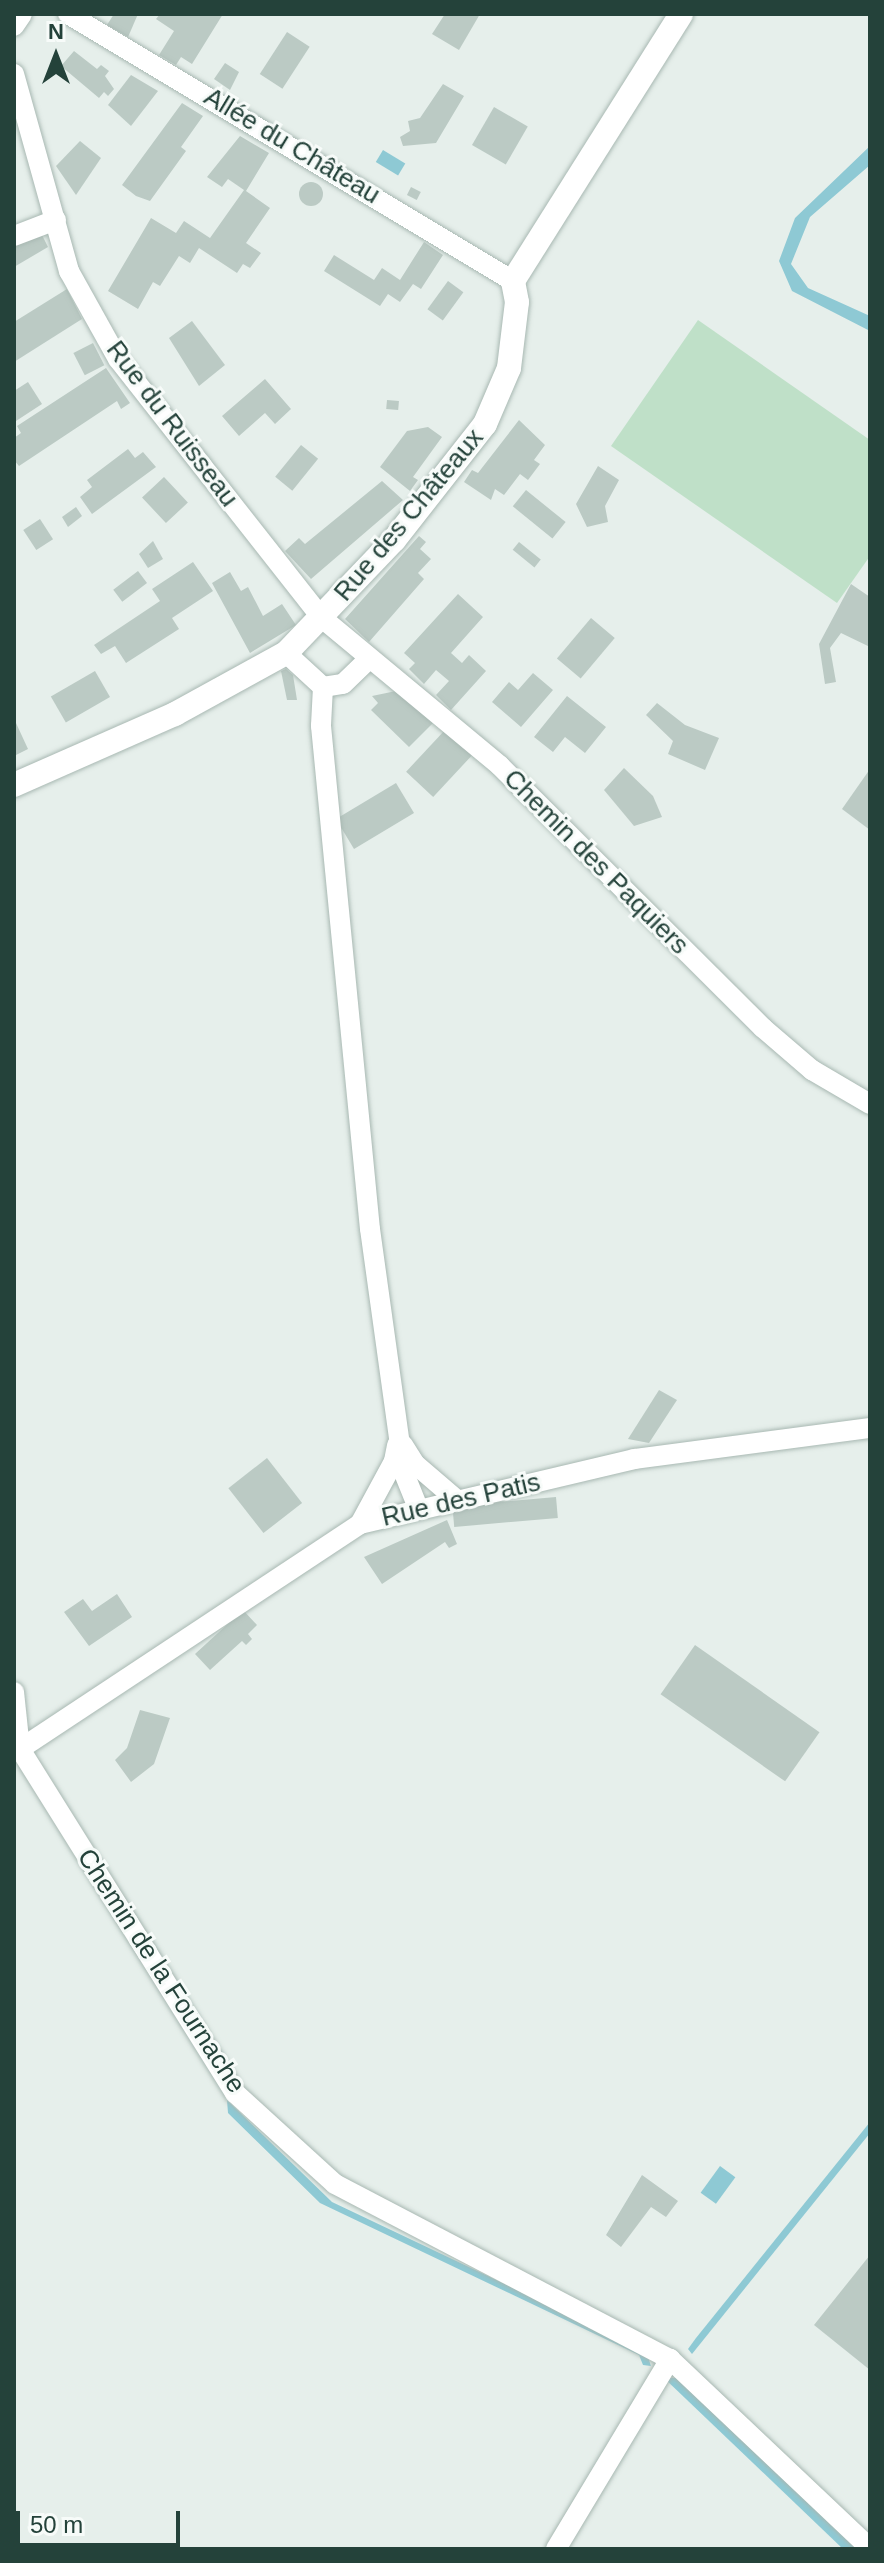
<!DOCTYPE html>
<meta charset="utf-8">
<style>
body{margin:0}
#map{position:relative;width:884px;height:2563px;overflow:hidden;background:#e6efeb;font-family:Helvetica,sans-serif}
div>[style]{position:absolute}
.green>*{inset:0;background:#bfe0c8}
.water>*{inset:0;background:#8ec9d4;transform-origin:0 0}
.building>*{inset:0;background:#bbcac4;transform-origin:0 0}
.round{border-radius:50%}
.roads{filter:drop-shadow(0 0 2px #a8b8b2) drop-shadow(0 0 2px #a8b8b2)}
.street>*{height:20px;margin:-10px;padding:0 10px;transform-origin:10px;border-radius:10px;background:#fff}
.secondary>*{height:24px;margin:-12px;padding:0 12px;transform-origin:12px;border-radius:12px;background:#fff}
span{translate:-50% -50%;white-space:nowrap;text-align:center;line-height:1.15;-webkit-text-stroke:6px #f7fbf9;paint-order:stroke}
.street-label{font-size:26px;color:#24423a}
.frame{position:absolute;inset:0;border:16px solid #24423a;pointer-events:none}
.north{position:absolute;left:16px;top:16px;width:80px;height:80px;-webkit-text-stroke:6px #f7fbf9;paint-order:stroke;rotate:0deg;font-size:22px;font-weight:700;line-height:32px;text-align:center;color:#24423a}
.north::after{content:'';display:block;margin:auto;width:28px;height:36px;background:#24423a;clip-path:polygon(50% 0,100% 100%,50% 72%,0 100%)}
.scale{position:absolute;left:16px;top:2511px;width:164px;height:36px;box-sizing:border-box;border:4px solid #24423a;border-top:0;padding-left:10px;font-size:24px;line-height:28px;white-space:nowrap;color:#24423a;-webkit-text-stroke:6px #f7fbf9;paint-order:stroke}
</style>
<div id="map">
<div class="green">
<i style="clip-path:polygon(698px 320px,870px 440px,870px 556px,837px 603px,611px 446px)"></i>
</div>
<div class="water">
<i style="clip-path:polygon(870px 146px,870px 165px,810px 217px,791px 264px,808px 288px,870px 316px,870px 331px,792px 291px,779px 261px,795px 218px)"></i>
<i style="left:383px;top:150px;width:26px;height:14px;rotate:31deg"></i>
<i style="clip-path:polygon(227px 2100px,332px 2202px,646px 2351px,651px 2366px,643px 2365px,639px 2355px,320px 2203px,228px 2113px)"></i>
<i style="clip-path:polygon(870px 2122px,870px 2133px,692px 2354px,688px 2349px,696px 2338px)"></i>
<i style="left:720px;top:2166px;width:19px;height:33px;rotate:36deg"></i>
<i style="clip-path:polygon(664px 2378px,680px 2378px,861px 2549px,843px 2549px)"></i>
</div>
<div class="building">
<i style="clip-path:polygon(114px 14px,138px 14px,128px 37px,107px 25px)"></i>
<i style="clip-path:polygon(160px 14px,223px 14px,192px 64px,181px 57px,176px 65px,159px 55px,174px 31px,156px 19px)"></i>
<i style="clip-path:polygon(445px 14px,480px 14px,459px 50px,432px 34px)"></i>
<i style="left:287px;top:32px;width:27px;height:50px;rotate:33deg"></i>
<i style="clip-path:polygon(74px 51px,97px 69px,101px 65px,109px 71px,105px 76px,114px 89px,108px 96px,104px 92px,99px 98px,61px 66px)"></i>
<i style="clip-path:polygon(225px 63px,239px 72px,230px 90px,214px 79px)"></i>
<i style="clip-path:polygon(131px 75px,158px 91px,131px 126px,108px 105px)"></i>
<i style="clip-path:polygon(443px 84px,464px 96px,436px 143px,403px 146px,400px 137px,410px 131px,408px 121px,420px 118px)"></i>
<i style="clip-path:polygon(182px 103px,203px 116px,181px 147px,186px 151px,150px 201px,136px 196px,122px 185px)"></i>
<i style="left:494px;top:107px;width:39px;height:44px;rotate:30deg"></i>
<i style="clip-path:polygon(240px 136px,269px 153px,246px 191px,270px 208px,246px 243px,261px 253px,250px 268px,243px 264px,237px 273px,199px 248px,190px 263px,179px 256px,160px 286px,153px 282px,138px 309px,108px 291px,151px 218px,176px 233px,184px 221px,210px 238px,244px 190px,228px 179px,222px 187px,207px 177px)"></i>
<i style="clip-path:polygon(80px 141px,101px 158px,76px 195px,56px 166px)"></i>
<i class="round" style="left:299px;top:182px;width:24px;height:24px"></i>
<i style="left:411px;top:187px;width:11px;height:9px;rotate:27deg"></i>
<i style="clip-path:polygon(39px 229px,48px 247px,14px 267px,14px 241px)"></i>
<i style="clip-path:polygon(424px 242px,443px 255px,421px 289px,413px 284px,400px 302px,388px 294px,380px 306px,324px 271px,334px 255px,374px 280px,382px 268px,400px 280px)"></i>
<i style="left:448px;top:281px;width:19px;height:35px;rotate:36deg"></i>
<i style="clip-path:polygon(67px 289px,82px 319px,14px 362px,14px 322px)"></i>
<i style="clip-path:polygon(192px 321px,225px 365px,199px 386px,169px 338px)"></i>
<i style="left:93px;top:343px;width:25px;height:22px;rotate:63deg"></i>
<i style="clip-path:polygon(106px 368px,130px 403px,121px 409px,117px 401px,19px 466px,14px 460px,14px 438px,21px 433px,17px 426px)"></i>
<i style="clip-path:polygon(265px 379px,291px 409px,275px 424px,265px 413px,239px 436px,222px 416px)"></i>
<i style="clip-path:polygon(28px 382px,42px 404px,16px 421px,14px 391px)"></i>
<i style="left:387px;top:400px;width:12px;height:9px;rotate:5deg"></i>
<i style="clip-path:polygon(519px 420px,545px 445px,534px 460px,540px 464px,528px 480px,520px 474px,504px 495px,495px 489px,491px 500px,464px 482px,472px 470px,478px 473px)"></i>
<i style="clip-path:polygon(428px 427px,442px 437px,413px 477px,418px 480px,410px 491px,380px 467px,407px 431px)"></i>
<i style="left:301px;top:445px;width:22px;height:41px;rotate:39deg"></i>
<i style="clip-path:polygon(128px 449px,135px 458px,143px 452px,156px 467px,92px 514px,80px 497px,92px 487px,87px 480px)"></i>
<i style="clip-path:polygon(598px 466px,619px 480px,605px 506px,608px 522px,587px 527px,576px 504px)"></i>
<i style="left:164px;top:477px;width:35px;height:30px;rotate:47deg"></i>
<i style="clip-path:polygon(382px 481px,403px 500px,311px 579px,285px 551px,299px 538px,305px 544px)"></i>
<i style="left:526px;top:490px;width:51px;height:21px;rotate:39deg"></i>
<i style="clip-path:polygon(76px 507px,82px 516px,68px 527px,62px 517px)"></i>
<i style="left:40px;top:519px;width:24px;height:20px;rotate:57deg"></i>
<i style="clip-path:polygon(419px 536px,426px 542px,420px 549px,431px 559px,418px 573px,424px 579px,369px 642px,345px 619px)"></i>
<i style="clip-path:polygon(153px 541px,163px 559px,148px 568px,139px 554px)"></i>
<i style="left:519px;top:542px;width:28px;height:10px;rotate:39deg"></i>
<i style="clip-path:polygon(193px 562px,213px 591px,172px 618px,179px 629px,126px 663px,115px 646px,101px 654px,94px 645px,160px 601px,152px 589px)"></i>
<i style="left:138px;top:571px;width:15px;height:31px;rotate:53deg"></i>
<i style="clip-path:polygon(230px 572px,241px 591px,248px 587px,263px 616px,282px 604px,296px 625px,250px 653px,212px 583px)"></i>
<i style="clip-path:polygon(851px 584px,870px 597px,870px 647px,841px 633px,830px 648px,836px 682px,825px 684px,819px 644px)"></i>
<i style="clip-path:polygon(458px 594px,483px 617px,451px 653px,462px 663px,469px 655px,486px 671px,451px 710px,436px 695px,449px 681px,436px 670px,424px 684px,409px 669px,415px 663px,404px 653px)"></i>
<i style="left:591px;top:618px;width:31px;height:53px;rotate:40deg"></i>
<i style="clip-path:polygon(286px 669px,293px 675px,297px 700px,287px 700px,281px 671px)"></i>
<i style="left:95px;top:671px;width:30px;height:51px;rotate:60deg"></i>
<i style="clip-path:polygon(533px 673px,553px 690px,521px 727px,492px 702px,509px 682px,518px 690px)"></i>
<i style="clip-path:polygon(396px 691px,433px 723px,409px 747px,371px 710px,378px 703px,372px 696px)"></i>
<i style="clip-path:polygon(567px 696px,606px 727px,585px 753px,565px 737px,553px 752px,534px 737px)"></i>
<i style="clip-path:polygon(657px 703px,685px 725px,719px 738px,705px 770px,668px 754px,673px 741px,646px 715px)"></i>
<i style="clip-path:polygon(16px 723px,28px 749px,14px 756px,14px 724px)"></i>
<i style="left:445px;top:730px;width:37px;height:57px;rotate:43deg"></i>
<i style="clip-path:polygon(624px 768px,653px 796px,662px 817px,634px 826px,604px 790px)"></i>
<i style="clip-path:polygon(870px 769px,870px 830px,842px 809px)"></i>
<i style="left:396px;top:783px;width:35px;height:70px;rotate:59deg"></i>
<i style="clip-path:polygon(659px 1390px,677px 1400px,649px 1443px,628px 1439px)"></i>
<i style="left:267px;top:1458px;width:57px;height:49px;rotate:52deg"></i>
<i style="left:556px;top:1497px;width:21px;height:104px;rotate:85deg"></i>
<i style="clip-path:polygon(447px 1520px,457px 1544px,449px 1548px,445px 1542px,382px 1584px,364px 1557px)"></i>
<i style="clip-path:polygon(117px 1594px,132px 1617px,89px 1646px,64px 1612px,83px 1599px,92px 1611px)"></i>
<i style="clip-path:polygon(243px 1610px,257px 1625px,248px 1634px,252px 1639px,246px 1645px,242px 1641px,210px 1670px,195px 1654px)"></i>
<i style="left:695px;top:1645px;width:152px;height:60px;rotate:35deg"></i>
<i style="clip-path:polygon(140px 1710px,170px 1718px,154px 1764px,131px 1782px,115px 1760px,127px 1748px)"></i>
<i style="clip-path:polygon(642px 2175px,678px 2201px,666px 2217px,651px 2207px,621px 2247px,606px 2235px)"></i>
<i style="clip-path:polygon(870px 2255px,870px 2370px,814px 2325px)"></i>
</div>
<div class="roads">
<div class="street">
<i style="left:68px;top:14px;width:519px;rotate:30.96deg"></i>
<i style="left:14px;top:26px;width:14px;rotate:-56deg"></i>
<i style="left:14px;top:74px;width:205px;rotate:74.4deg"></i>
<i style="left:69px;top:271px;width:101px;rotate:60.9deg"></i>
<i style="left:118px;top:359px;width:330px;rotate:51.8deg"></i>
<i style="left:322px;top:618px;width:231px;rotate:39.7deg"></i>
<i style="left:500px;top:766px;width:371px;rotate:44.9deg"></i>
<i style="left:763px;top:1028px;width:65px;rotate:40.6deg"></i>
<i style="left:812px;top:1070px;width:67px;rotate:30.4deg"></i>
<i style="left:14px;top:236px;width:45px;rotate:-20.9deg"></i>
<i style="left:286px;top:653px;width:50px;rotate:42.6deg"></i>
<i style="left:323px;top:687px;width:39px;rotate:93deg"></i>
<i style="left:321px;top:726px;width:505px;rotate:84.44deg"></i>
<i style="left:370px;top:1229px;width:246px;rotate:82.1deg"></i>
<i style="left:404px;top:1473px;width:35px;rotate:68deg"></i>
<i style="left:323px;top:687px;width:20px;rotate:-9deg"></i>
<i style="left:343px;top:684px;width:37px;rotate:-44deg"></i>
<i style="left:403px;top:1445px;width:22px;rotate:58deg"></i>
<i style="left:415px;top:1464px;width:57px;rotate:40.7deg"></i>
<i style="left:360px;top:1524px;width:72px;rotate:-61.6deg"></i>
<i style="left:394px;top:1461px;width:16px;rotate:-79deg"></i>
<i style="left:14px;top:1692px;width:57px;rotate:84deg"></i>
<i style="left:20px;top:1749px;width:406px;rotate:58deg"></i>
<i style="left:235px;top:2093px;width:135px;rotate:42.3deg"></i>
<i style="left:335px;top:2184px;width:378px;rotate:27.6deg"></i>
<i style="left:670px;top:2359px;width:275px;rotate:43.4deg"></i>
<i style="left:20px;top:1749px;width:408px;rotate:-33.5deg"></i>
<i style="left:360px;top:1524px;width:282px;rotate:-13.3deg"></i>
<i style="left:634px;top:1459px;width:238px;rotate:-7.5deg"></i>
<i style="left:556px;top:2549px;width:222px;rotate:-59deg"></i>
</div>
<div class="secondary">
<i style="left:14px;top:785px;width:176px;rotate:-23.8deg"></i>
<i style="left:175px;top:714px;width:127px;rotate:-28.8deg"></i>
<i style="left:286px;top:653px;width:156px;rotate:-46.3deg"></i>
<i style="left:394px;top:540px;width:147px;rotate:-51.9deg"></i>
<i style="left:485px;top:424px;width:61px;rotate:-66.8deg"></i>
<i style="left:509px;top:368px;width:66px;rotate:-83.1deg"></i>
<i style="left:517px;top:302px;width:21px;rotate:-101deg"></i>
<i style="left:513px;top:281px;width:315px;rotate:-57.8deg"></i>
</div>
</div>
<div class="street-label">
<span style="left:292px;top:146px;rotate:31deg">Allée du Château</span>
<span style="left:172px;top:424px;rotate:53deg">Rue du Ruisseau</span>
<span style="left:409px;top:515px;rotate:-50deg">Rue des Châteaux</span>
<span style="left:596px;top:862px;rotate:45deg">Chemin des Paquiers</span>
<span style="left:461px;top:1500px;rotate:-13deg">Rue des Patis</span>
<span style="left:161px;top:1971px;rotate:57deg">Chemin de la Fournache</span>
</div>
<div class="frame"></div>
<div class="north">N</div>
<div class="scale">50 m</div>
</div>
